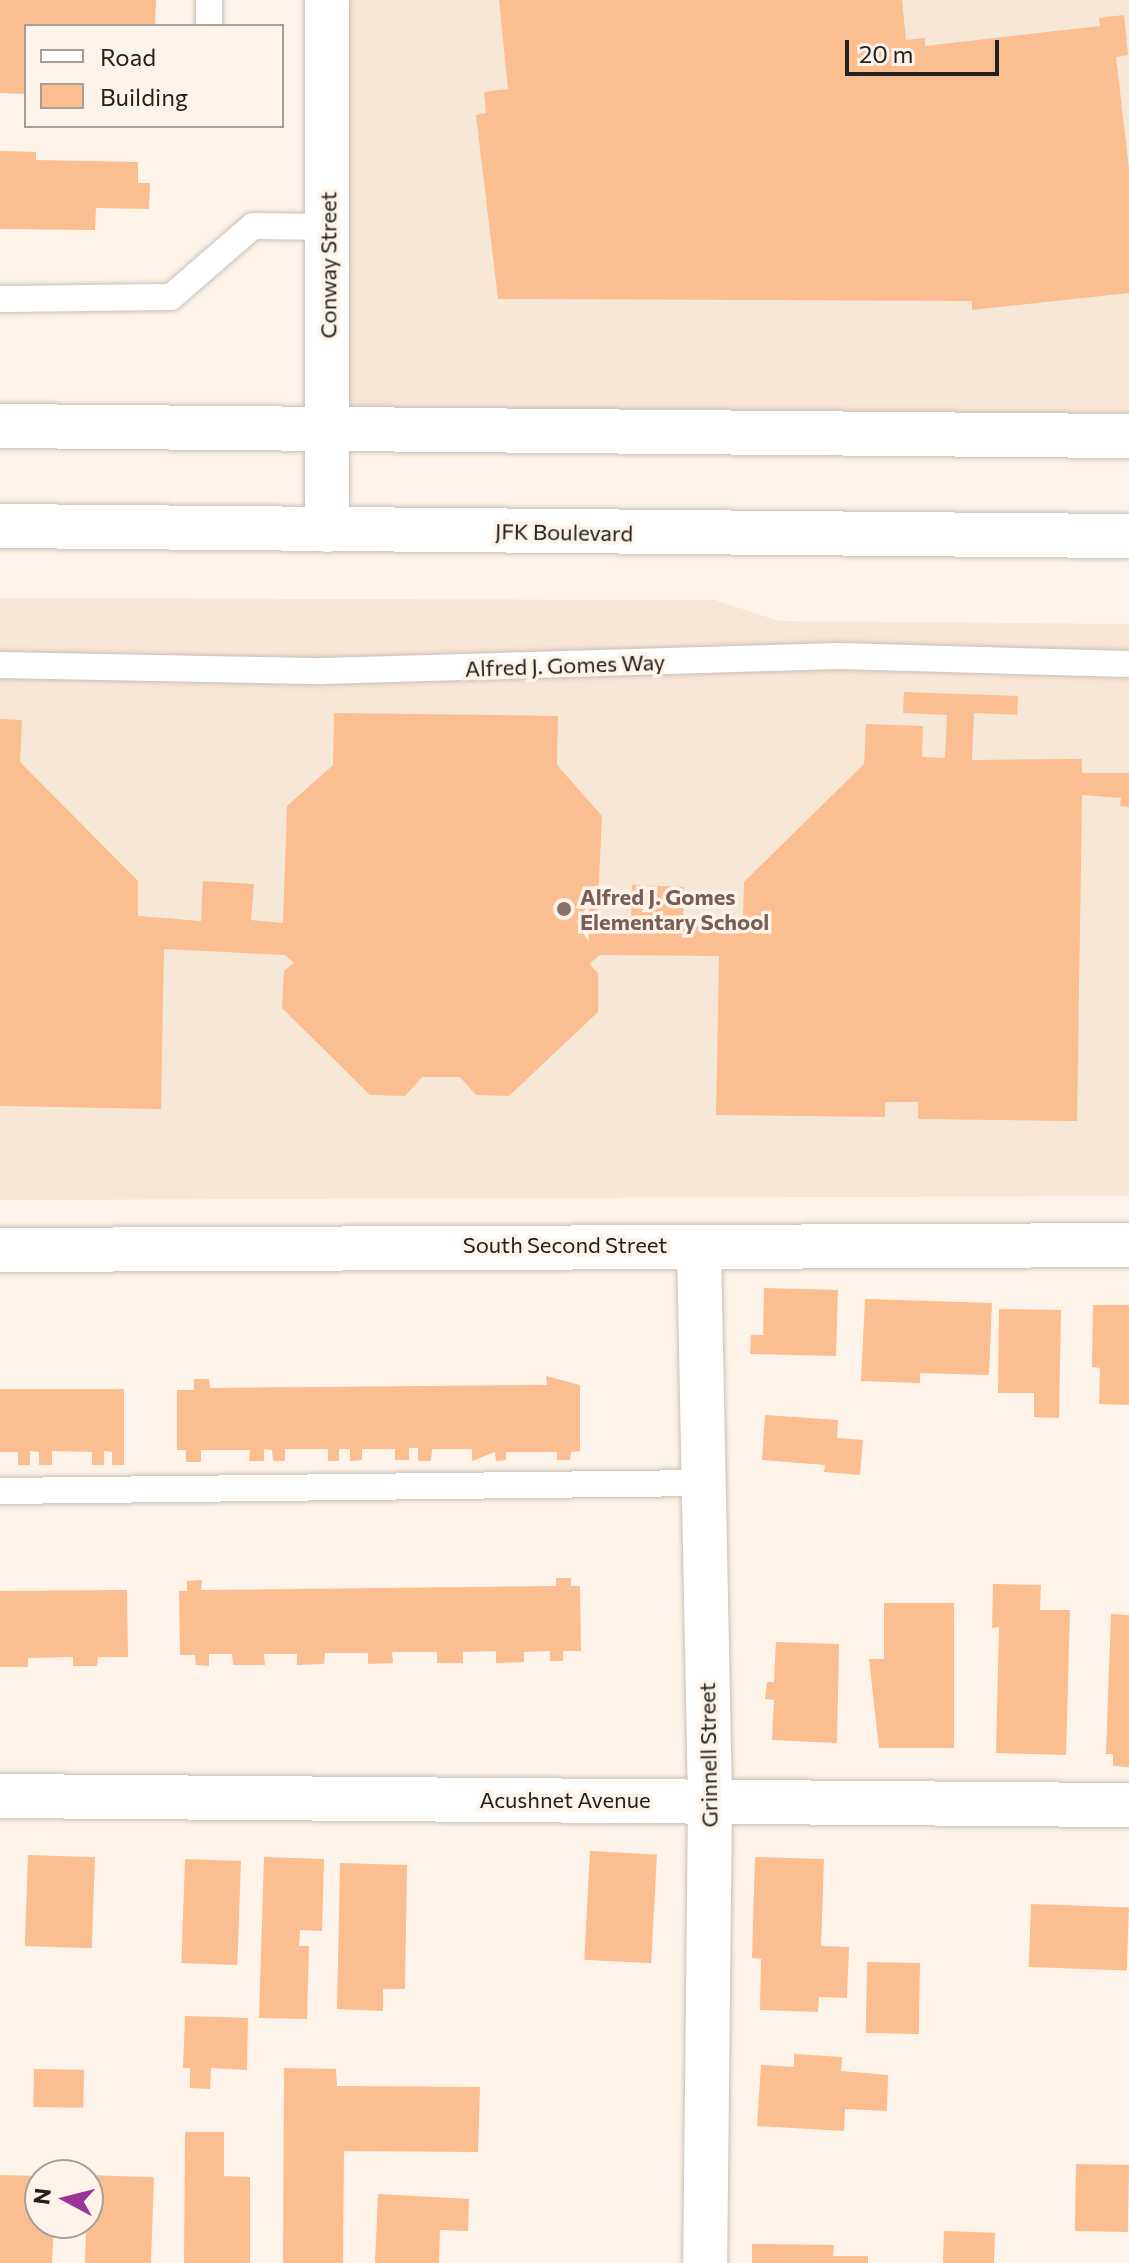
<!DOCTYPE html>
<style>
body{margin:0}
#map{position:relative;width:1129px;height:2263px;overflow:hidden;background:#fdf3e9;font-family:Commissioner,sans-serif}
div>[style]{position:absolute}
.built>*{inset:0;background:#f7e7d7;transform-origin:0 0}
.building>*{inset:0;background:#fabe90;transform-origin:0 0}
.roads{filter:drop-shadow(0 0 2px #c9bfb6) drop-shadow(0 0 2px #c9bfb6)}
.service>*{height:26px;margin:-13px;padding:0 13px;transform-origin:13px;border-radius:13px;background:#fff}
.minor>*{height:44px;margin:-22px;padding:0 22px;transform-origin:22px;border-radius:22px;background:#fff}
.tertiary>*{height:44px;margin:-22px;padding:0 22px;transform-origin:22px;border-radius:22px;background:#fff}
.primary>*{height:44px;margin:-22px;padding:0 22px;transform-origin:22px;border-radius:22px;background:#fff}
.dots>*{width:22px;height:22px;translate:-50% -50%;box-sizing:border-box;border:4px solid #fdf3e9;border-radius:50%}
span{translate:-50% -50%;white-space:nowrap;text-align:center;line-height:1.15;-webkit-text-stroke:7px #fdf3e9;paint-order:stroke}
.street-label{font-size:22px;color:#24201d}
.education-label{font-size:22px;color:#785e54;font-weight:700}
.left{translate:0 -50%;text-align:left}
.legend{position:absolute;left:24px;top:24px;width:260px;height:104px;box-sizing:border-box;background:#fdf3e9;border:2px solid #a69f97;margin:0;padding:10px 14px;list-style:none;font-size:24px;color:#24201d}
.legend li{display:flex;align-items:center;gap:16px;height:40px}
.legend b{width:40px;border:2px solid #a69f97}
.north{position:absolute;left:24px;top:2159px;width:80px;height:80px;box-sizing:border-box;background:#fdf3e9;border:2px solid #a69f97;border-radius:50%;rotate:277deg;font-size:22px;font-weight:700;line-height:32px;text-align:center;color:#24201d}
.north::after{content:'';display:block;margin:auto;width:28px;height:36px;background:#9b3498;clip-path:polygon(50% 0,100% 100%,50% 72%,0 100%)}
.scale{position:absolute;left:845px;top:40px;width:154px;height:36px;box-sizing:border-box;border:4px solid #24201d;border-top:0;padding-left:10px;font-size:24px;line-height:28px;white-space:nowrap;color:#24201d;-webkit-text-stroke:6px #fdf3e9;paint-order:stroke}
</style>
<div id="map">
<div class="built">
<i style="left:327px;top:0;width:802px;height:429px"></i>
<i style="clip-path:polygon(0 598px,715px 600px,779px 621px,1129px 624px,1129px 1196px,0 1200px)"></i>
</div>
<div class="building">
<i style="clip-path:polygon(0 0,156px 0,155px 26px,26px 26px,26px 94px,0 93px)"></i>
<i style="clip-path:polygon(499px 0,902px 0,906px 40px,925px 38px,925px 46px,1100px 26px,1099px 18px,1124px 15px,1128px 55px,1116px 57px,1129px 169px,1129px 293px,972px 310px,972px 301px,498px 299px,476px 115px,486px 113px,484px 92px,508px 89px)"></i>
<i style="clip-path:polygon(0 151px,36px 152px,36px 160px,138px 162px,138px 183px,150px 183px,149px 209px,96px 208px,95px 230px,0 229px)"></i>
<i style="clip-path:polygon(904px 692px,1018px 696px,1017px 715px,974px 713px,972px 760px,1082px 759px,1082px 773px,1129px 773px,1129px 807px,1120px 806px,1121px 798px,1082px 795px,1077px 1121px,918px 1119px,918px 1102px,885px 1102px,885px 1117px,716px 1115px,719px 956px,600px 955px,589px 964px,598px 973px,598px 1012px,509px 1096px,476px 1095px,460px 1077px,422px 1077px,405px 1096px,370px 1095px,282px 1008px,284px 971px,294px 963px,285px 955px,164px 949px,161px 1109px,0 1106px,0 719px,22px 720px,20px 762px,138px 881px,138px 916px,201px 921px,203px 881px,254px 884px,251px 920px,283px 923px,287px 806px,333px 765px,334px 713px,558px 716px,557px 765px,602px 816px,597px 924px,631px 925px,632px 885px,684px 887px,683px 925px,716px 927px,716px 918px,743px 919px,744px 882px,864px 764px,866px 724px,923px 726px,922px 757px,945px 758px,947px 715px,903px 713px)"></i>
<i style="clip-path:polygon(764px 1288px,838px 1290px,836px 1356px,750px 1354px,751px 1335px,763px 1335px)"></i>
<i style="clip-path:polygon(865px 1299px,992px 1303px,989px 1375px,920px 1373px,920px 1383px,861px 1381px)"></i>
<i style="clip-path:polygon(1093px 1305px,1129px 1305px,1129px 1405px,1099px 1404px,1100px 1368px,1092px 1367px)"></i>
<i style="clip-path:polygon(999px 1309px,1061px 1310px,1059px 1418px,1034px 1417px,1034px 1393px,998px 1393px)"></i>
<i style="clip-path:polygon(546px 1376px,580px 1385px,580px 1451px,571px 1452px,570px 1460px,557px 1460px,557px 1452px,506px 1452px,506px 1460px,496px 1461px,495px 1452px,472px 1461px,472px 1449px,432px 1449px,431px 1461px,418px 1461px,418px 1448px,409px 1448px,409px 1460px,395px 1460px,395px 1449px,362px 1449px,362px 1460px,350px 1461px,350px 1449px,339px 1449px,339px 1461px,328px 1461px,328px 1449px,285px 1449px,285px 1461px,273px 1461px,272px 1450px,264px 1449px,264px 1461px,249px 1461px,250px 1450px,201px 1450px,201px 1462px,186px 1462px,186px 1450px,177px 1450px,177px 1390px,194px 1390px,194px 1379px,209px 1379px,210px 1388px,547px 1385px)"></i>
<i style="clip-path:polygon(0 1389px,124px 1389px,124px 1465px,112px 1465px,112px 1452px,104px 1451px,104px 1465px,92px 1465px,92px 1452px,52px 1451px,52px 1465px,39px 1465px,39px 1452px,30px 1451px,30px 1465px,18px 1465px,18px 1452px,0 1452px)"></i>
<i style="clip-path:polygon(765px 1415px,838px 1420px,837px 1438px,863px 1440px,860px 1475px,824px 1472px,825px 1465px,762px 1460px)"></i>
<i style="clip-path:polygon(556px 1578px,571px 1578px,571px 1586px,580px 1586px,581px 1651px,563px 1651px,563px 1661px,550px 1661px,550px 1651px,524px 1652px,524px 1662px,496px 1663px,496px 1651px,463px 1652px,463px 1663px,437px 1663px,437px 1652px,392px 1652px,393px 1663px,368px 1664px,368px 1653px,325px 1653px,324px 1664px,297px 1665px,297px 1654px,264px 1654px,265px 1665px,233px 1665px,232px 1654px,209px 1654px,209px 1666px,196px 1665px,195px 1655px,180px 1655px,179px 1591px,187px 1591px,187px 1581px,202px 1580px,201px 1590px,556px 1586px)"></i>
<i style="clip-path:polygon(993px 1584px,1041px 1585px,1040px 1610px,1070px 1610px,1066px 1755px,996px 1753px,999px 1627px,992px 1628px)"></i>
<i style="clip-path:polygon(127px 1590px,128px 1657px,98px 1657px,97px 1666px,73px 1666px,73px 1657px,28px 1658px,28px 1667px,0 1667px,0 1591px)"></i>
<i style="clip-path:polygon(884px 1603px,954px 1603px,954px 1748px,879px 1748px,869px 1659px,884px 1659px)"></i>
<i style="clip-path:polygon(1111px 1614px,1129px 1615px,1129px 1767px,1113px 1766px,1113px 1754px,1106px 1754px)"></i>
<i style="clip-path:polygon(776px 1642px,839px 1644px,837px 1743px,772px 1740px,774px 1700px,765px 1699px,767px 1682px,774px 1682px)"></i>
<i style="left:590px;top:1851px;width:67px;height:109px;rotate:3deg"></i>
<i style="left:28px;top:1855px;width:67px;height:91px;rotate:2deg"></i>
<i style="clip-path:polygon(264px 1857px,324px 1859px,322px 1931px,300px 1930px,299px 1946px,309px 1946px,307px 2019px,259px 2018px)"></i>
<i style="clip-path:polygon(755px 1857px,824px 1859px,821px 1946px,849px 1947px,847px 1998px,819px 1997px,818px 2012px,760px 2010px,761px 1959px,752px 1958px)"></i>
<i style="left:185px;top:1859px;width:56px;height:104px;rotate:2deg"></i>
<i style="clip-path:polygon(340px 1863px,407px 1865px,405px 1989px,383px 1989px,383px 2011px,337px 2009px)"></i>
<i style="left:1031px;top:1904px;width:98px;height:63px;rotate:2deg"></i>
<i style="left:867px;top:1962px;width:53px;height:71px;rotate:1deg"></i>
<i style="clip-path:polygon(185px 2016px,248px 2018px,247px 2070px,211px 2068px,210px 2089px,190px 2088px,190px 2068px,183px 2068px)"></i>
<i style="clip-path:polygon(794px 2054px,842px 2057px,841px 2071px,888px 2075px,887px 2111px,845px 2109px,844px 2131px,757px 2126px,761px 2065px,794px 2067px)"></i>
<i style="clip-path:polygon(284px 2068px,336px 2069px,337px 2086px,480px 2087px,478px 2152px,344px 2151px,343px 2263px,283px 2263px)"></i>
<i style="left:34px;top:2069px;width:50px;height:38px;rotate:1deg"></i>
<i style="clip-path:polygon(185px 2132px,224px 2132px,224px 2176px,250px 2177px,250px 2263px,184px 2263px)"></i>
<i style="left:1076px;top:2164px;width:53px;height:67px;rotate:1deg"></i>
<i style="clip-path:polygon(0 2175px,40px 2176px,40px 2223px,54px 2223px,52px 2263px,0 2263px)"></i>
<i style="left:88px;top:2175px;width:66px;height:88px;rotate:2deg"></i>
<i style="clip-path:polygon(378px 2194px,469px 2199px,468px 2231px,440px 2230px,439px 2263px,375px 2263px)"></i>
<i style="left:944px;top:2231px;width:51px;height:32px;rotate:2deg"></i>
<i style="clip-path:polygon(752px 2244px,834px 2245px,833px 2256px,868px 2256px,868px 2263px,752px 2263px)"></i>
</div>
<div class="roads">
<div class="service">
<i style="left:209px;top:26px;width:26px;rotate:-90deg"></i>
<i style="left:0;top:299px;width:171px;rotate:-0.7deg"></i>
<i style="left:171px;top:297px;width:108px;rotate:-40.9deg"></i>
<i style="left:253px;top:226px;width:74px;rotate:0.8deg"></i>
<i style="left:0;top:665px;width:323px;rotate:1.1deg"></i>
<i style="left:323px;top:671px;width:516px;rotate:-1.67deg"></i>
<i style="left:839px;top:656px;width:290px;rotate:1.6deg"></i>
<i style="left:0;top:1491px;width:704px;rotate:-0.65deg"></i>
</div>
<div class="minor">
<i style="left:327px;top:0;width:530px;rotate:90deg"></i>
<i style="left:699px;top:1247px;width:554px;rotate:88.86deg"></i>
<i style="left:710px;top:1801px;width:462px;rotate:90.6deg"></i>
</div>
<div class="tertiary">
<i style="left:0;top:1250px;width:1129px;rotate:-0.25deg"></i>
<i style="left:0;top:1796px;width:1129px;rotate:0.46deg"></i>
</div>
<div class="primary">
<i style="left:0;top:426px;width:1129px;rotate:0.51deg"></i>
<i style="left:0;top:526px;width:1129px;rotate:0.51deg"></i>
</div>
</div>
<div class="dots">
<i style="left:564px;top:909px;background:#8d6e63"></i>
</div>
<div class="street-label">
<span style="left:328px;top:265px;rotate:-90deg">Conway Street</span>
<span style="left:564px;top:532px;rotate:1deg">JFK Boulevard</span>
<span style="left:565px;top:665px;rotate:-2deg">Alfred J. Gomes Way</span>
<span style="left:565px;top:1245px">South Second Street</span>
<span style="left:708px;top:1755px;rotate:-91deg">Grinnell Street</span>
<span style="left:565px;top:1800px">Acushnet Avenue</span>
</div>
<div class="education-label">
<span class="left" style="left:580px;top:909px">Alfred J. Gomes<br>Elementary School</span>
</div>
<ul class="legend">
<li><b style="height:10px;background:#fff"></b>Road</li>
<li><b style="height:22px;background:#fabe90"></b>Building</li>
</ul>
<div class="north">N</div>
<div class="scale">20 m</div>
</div>
